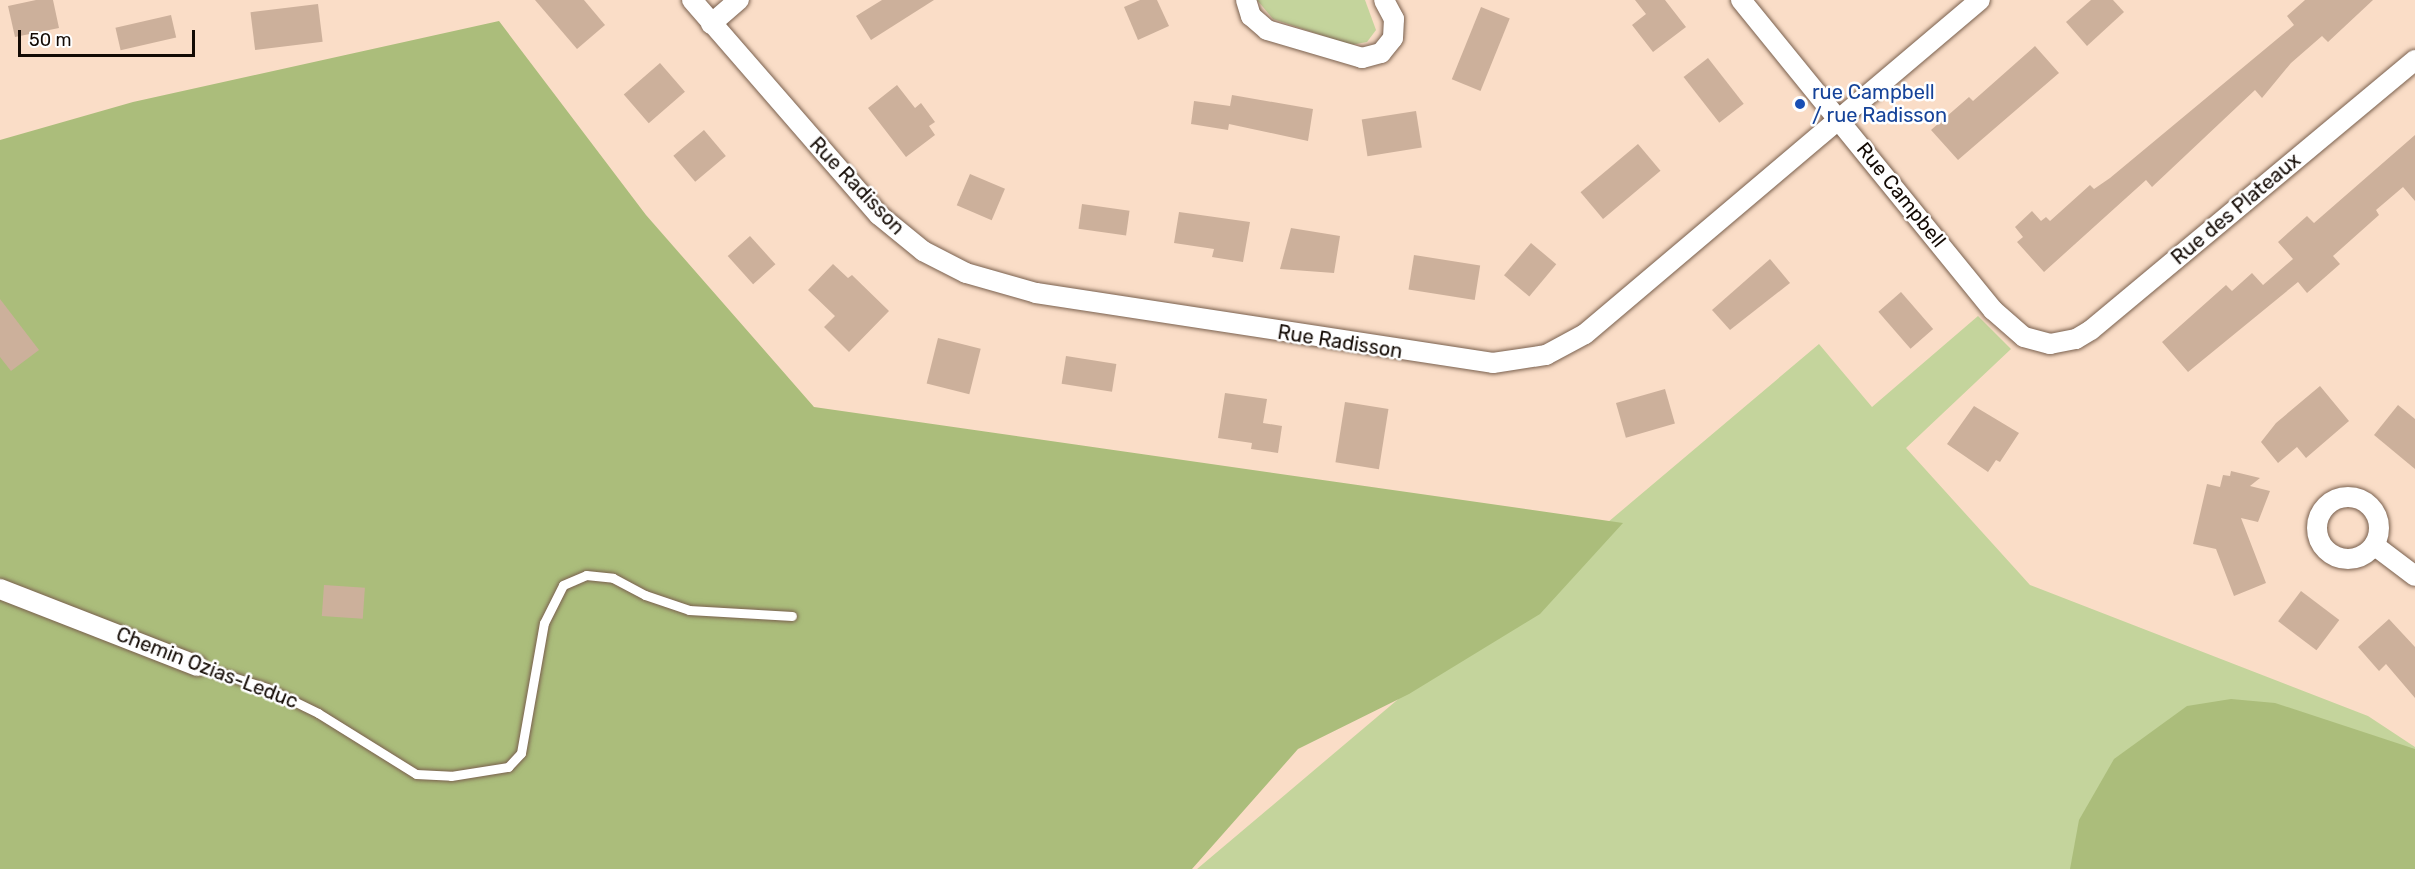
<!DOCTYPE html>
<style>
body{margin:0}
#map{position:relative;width:2415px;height:869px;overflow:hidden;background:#faddc7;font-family:Rubik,sans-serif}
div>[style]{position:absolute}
.green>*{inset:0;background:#c4d49c}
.forest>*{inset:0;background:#abbd7b}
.building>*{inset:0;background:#ccb09b;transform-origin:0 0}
.roads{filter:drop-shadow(0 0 2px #79604e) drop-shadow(0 0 2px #79604e)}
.service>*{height:9px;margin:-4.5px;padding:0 4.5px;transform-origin:4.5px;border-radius:4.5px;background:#fff}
.minor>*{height:20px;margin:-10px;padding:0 10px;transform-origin:10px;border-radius:10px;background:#fff}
.minor>.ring{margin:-10px;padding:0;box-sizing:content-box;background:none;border:20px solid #fff;border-radius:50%}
.dots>*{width:16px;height:16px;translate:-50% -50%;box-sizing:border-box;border:3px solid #fff;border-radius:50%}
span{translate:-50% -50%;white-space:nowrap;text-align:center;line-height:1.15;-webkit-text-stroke:5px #fff;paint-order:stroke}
.transit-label{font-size:20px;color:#164399}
.left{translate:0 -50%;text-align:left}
.street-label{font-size:20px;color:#130a04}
.scale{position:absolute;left:18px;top:30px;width:177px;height:27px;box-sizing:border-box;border:3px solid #130a04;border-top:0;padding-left:8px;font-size:18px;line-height:21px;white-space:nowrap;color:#130a04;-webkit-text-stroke:4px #fff;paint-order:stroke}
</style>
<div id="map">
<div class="green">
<i style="clip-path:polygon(1257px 0,1365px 0,1376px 30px,1367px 42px,1351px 45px,1273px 19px)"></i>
<i style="clip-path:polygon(1978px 316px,2011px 349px,1906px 448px,2030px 585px,2368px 716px,2415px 747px,2415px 869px,1197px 869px,1819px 344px,1872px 407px)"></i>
</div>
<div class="forest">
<i style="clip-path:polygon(499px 21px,646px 215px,814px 407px,1623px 523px,1540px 614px,1409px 694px,1298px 749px,1192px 869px,0 869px,0 140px,133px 102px)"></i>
<i style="clip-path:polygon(2231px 699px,2275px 703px,2415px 749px,2415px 869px,2070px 869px,2079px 820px,2114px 759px,2187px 706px)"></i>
</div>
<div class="building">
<i style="clip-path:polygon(36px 0,53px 0,59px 28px,15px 37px,8px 6px)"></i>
<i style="clip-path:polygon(535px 0,584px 0,605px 25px,577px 49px)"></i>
<i style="clip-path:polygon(882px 0,934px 0,871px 40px,856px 16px)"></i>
<i style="clip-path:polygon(1140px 0,1157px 0,1169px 26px,1138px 40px,1124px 7px)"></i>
<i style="clip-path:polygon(1635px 0,1665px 0,1686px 27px,1653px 52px,1632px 25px,1646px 14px)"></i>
<i style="clip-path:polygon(2091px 0,2113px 0,2124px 12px,2087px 46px,2066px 22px)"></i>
<i style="clip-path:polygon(2305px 0,2373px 0,2328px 42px,2322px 36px,2291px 63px,2262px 98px,2255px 90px,2152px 187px,2146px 180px,2044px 272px,2017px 242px,2023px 237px,2015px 227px,2032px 211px,2041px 221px,2046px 217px,2050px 221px,2090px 185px,2094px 189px,2110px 178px,2294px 25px,2287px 16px)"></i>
<i style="left:318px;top:4px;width:38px;height:68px;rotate:83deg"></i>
<i style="left:1481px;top:7px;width:31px;height:78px;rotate:22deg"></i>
<i style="left:171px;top:15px;width:23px;height:57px;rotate:77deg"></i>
<i style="clip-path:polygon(2035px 46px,2059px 73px,1958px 160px,1931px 130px,1969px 97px,1973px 101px)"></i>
<i style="left:1708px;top:58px;width:58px;height:31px;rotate:52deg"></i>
<i style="left:660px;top:63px;width:38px;height:48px;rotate:49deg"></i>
<i style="clip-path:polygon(897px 85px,915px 108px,921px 103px,935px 122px,929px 126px,935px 135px,906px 157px,868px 108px)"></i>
<i style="clip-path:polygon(1232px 95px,1313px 109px,1308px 141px,1229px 124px,1228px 130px,1191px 124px,1194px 101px,1230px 106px)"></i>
<i style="left:1416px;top:111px;width:37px;height:55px;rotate:81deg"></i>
<i style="left:704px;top:130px;width:34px;height:40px;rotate:50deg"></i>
<i style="clip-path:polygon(2415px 135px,2415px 201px,2403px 187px,2376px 210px,2379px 215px,2333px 256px,2340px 264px,2307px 293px,2298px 282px,2188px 372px,2162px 342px,2226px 285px,2232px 291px,2252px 273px,2263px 285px,2293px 259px,2278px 242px,2307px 216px,2314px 223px)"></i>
<i style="left:1638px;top:144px;width:35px;height:75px;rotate:50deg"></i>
<i style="left:970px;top:174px;width:38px;height:34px;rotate:23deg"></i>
<i style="left:1082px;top:204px;width:48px;height:25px;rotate:8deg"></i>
<i style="clip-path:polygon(1179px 212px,1250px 222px,1243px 262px,1212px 257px,1214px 249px,1174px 243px)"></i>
<i style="clip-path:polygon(1291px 228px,1340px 236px,1334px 273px,1280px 269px)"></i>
<i style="left:750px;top:236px;width:38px;height:30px;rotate:48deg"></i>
<i style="left:1531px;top:243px;width:33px;height:42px;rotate:40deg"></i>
<i style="left:1414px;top:255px;width:67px;height:35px;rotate:9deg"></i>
<i style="clip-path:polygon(1770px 259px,1790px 283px,1730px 330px,1712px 310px)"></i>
<i style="clip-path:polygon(833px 264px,848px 278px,852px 275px,889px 311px,849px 352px,824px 327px,835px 316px,808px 290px)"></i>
<i style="left:1901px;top:292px;width:49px;height:30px;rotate:49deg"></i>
<i style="clip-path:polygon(0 299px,39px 350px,11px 371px,0 357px)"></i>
<i style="left:938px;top:338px;width:44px;height:47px;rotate:14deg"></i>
<i style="left:1066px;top:356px;width:51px;height:28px;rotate:9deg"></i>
<i style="clip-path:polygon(2320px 386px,2349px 421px,2306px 458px,2297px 447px,2278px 463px,2261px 442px,2276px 423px)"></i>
<i style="left:1665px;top:389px;width:36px;height:51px;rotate:74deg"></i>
<i style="clip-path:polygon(1225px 393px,1267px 399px,1263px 423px,1282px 426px,1278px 453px,1251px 449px,1252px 443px,1218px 438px)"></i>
<i style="left:1345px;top:402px;width:44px;height:61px;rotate:9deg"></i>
<i style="clip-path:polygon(2398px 405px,2415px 419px,2415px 469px,2374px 435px)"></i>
<i style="clip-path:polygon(1974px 406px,2019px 433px,2000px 462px,1996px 460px,1988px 472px,1947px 444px)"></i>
<i style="clip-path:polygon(2231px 471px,2260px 478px,2250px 486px,2270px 491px,2258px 522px,2241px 518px,2266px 583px,2234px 596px,2216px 549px,2193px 544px,2207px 484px,2220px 487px,2223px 475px,2230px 476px)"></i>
<i style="left:324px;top:585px;width:41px;height:31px;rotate:4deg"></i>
<i style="left:2301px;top:591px;width:48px;height:38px;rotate:37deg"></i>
<i style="clip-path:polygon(2389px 619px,2415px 647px,2415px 698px,2386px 664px,2379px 671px,2358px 647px)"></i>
</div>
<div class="roads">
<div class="service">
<i style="left:198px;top:666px;width:72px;rotate:17.7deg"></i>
<i style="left:267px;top:688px;width:57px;rotate:26.1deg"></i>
<i style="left:318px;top:713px;width:115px;rotate:31.9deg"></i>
<i style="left:416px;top:774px;width:35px;rotate:3deg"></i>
<i style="left:451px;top:776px;width:58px;rotate:-9deg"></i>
<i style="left:508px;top:767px;width:19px;rotate:-47deg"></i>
<i style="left:521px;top:753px;width:132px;rotate:-80deg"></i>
<i style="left:544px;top:623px;width:42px;rotate:-63.4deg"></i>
<i style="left:563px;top:585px;width:25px;rotate:-23deg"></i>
<i style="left:586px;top:575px;width:27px;rotate:6deg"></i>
<i style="left:613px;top:578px;width:36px;rotate:28deg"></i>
<i style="left:645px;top:595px;width:46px;rotate:18.8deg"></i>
<i style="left:689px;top:610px;width:103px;rotate:3.3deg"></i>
</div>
<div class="minor">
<i style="left:692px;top:0;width:285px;rotate:49deg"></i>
<i style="left:879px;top:215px;width:57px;rotate:39.3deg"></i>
<i style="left:923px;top:251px;width:48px;rotate:27.1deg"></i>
<i style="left:966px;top:273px;width:73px;rotate:15.9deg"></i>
<i style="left:1036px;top:293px;width:462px;rotate:8.7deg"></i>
<i style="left:1493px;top:363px;width:54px;rotate:-8.6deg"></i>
<i style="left:1546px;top:355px;width:44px;rotate:-28.3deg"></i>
<i style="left:1585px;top:334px;width:517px;rotate:-40.22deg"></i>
<i style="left:1246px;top:0;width:17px;rotate:73deg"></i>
<i style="left:1251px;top:16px;width:21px;rotate:41deg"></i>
<i style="left:1267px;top:30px;width:99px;rotate:16.4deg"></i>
<i style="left:1362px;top:58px;width:20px;rotate:-15deg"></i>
<i style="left:1381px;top:53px;width:19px;rotate:-51deg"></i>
<i style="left:1393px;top:38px;width:19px;rotate:-87deg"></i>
<i style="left:1394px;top:19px;width:21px;rotate:-118deg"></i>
<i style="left:1741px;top:0;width:400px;rotate:50.9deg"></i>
<i style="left:1993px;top:310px;width:41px;rotate:41.1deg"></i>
<i style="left:2024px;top:337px;width:27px;rotate:15deg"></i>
<i style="left:2050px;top:344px;width:26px;rotate:-11deg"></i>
<i style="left:2076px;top:339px;width:17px;rotate:-31deg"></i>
<i style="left:2091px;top:330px;width:422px;rotate:-39.8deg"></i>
<i style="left:711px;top:24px;width:37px;rotate:-41deg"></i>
<i class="ring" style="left:2317px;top:497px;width:42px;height:42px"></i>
<i style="left:2374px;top:545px;width:51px;rotate:37.1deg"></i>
<i style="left:0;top:589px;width:212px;rotate:21.3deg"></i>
</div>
</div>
<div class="dots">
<i style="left:1800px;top:104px;background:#1a4fb4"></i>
</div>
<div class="transit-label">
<span class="left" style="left:1812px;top:104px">rue Campbell<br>/ rue Radisson</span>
</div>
<div class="street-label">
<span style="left:857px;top:186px;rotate:46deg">Rue Radisson</span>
<span style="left:1901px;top:195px;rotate:51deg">Rue Campbell</span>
<span style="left:2236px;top:209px;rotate:-40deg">Rue des Plateaux</span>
<span style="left:1340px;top:342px;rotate:9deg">Rue Radisson</span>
<span style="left:207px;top:668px;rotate:21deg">Chemin Ozias-Leduc</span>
</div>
<div class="scale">50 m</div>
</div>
